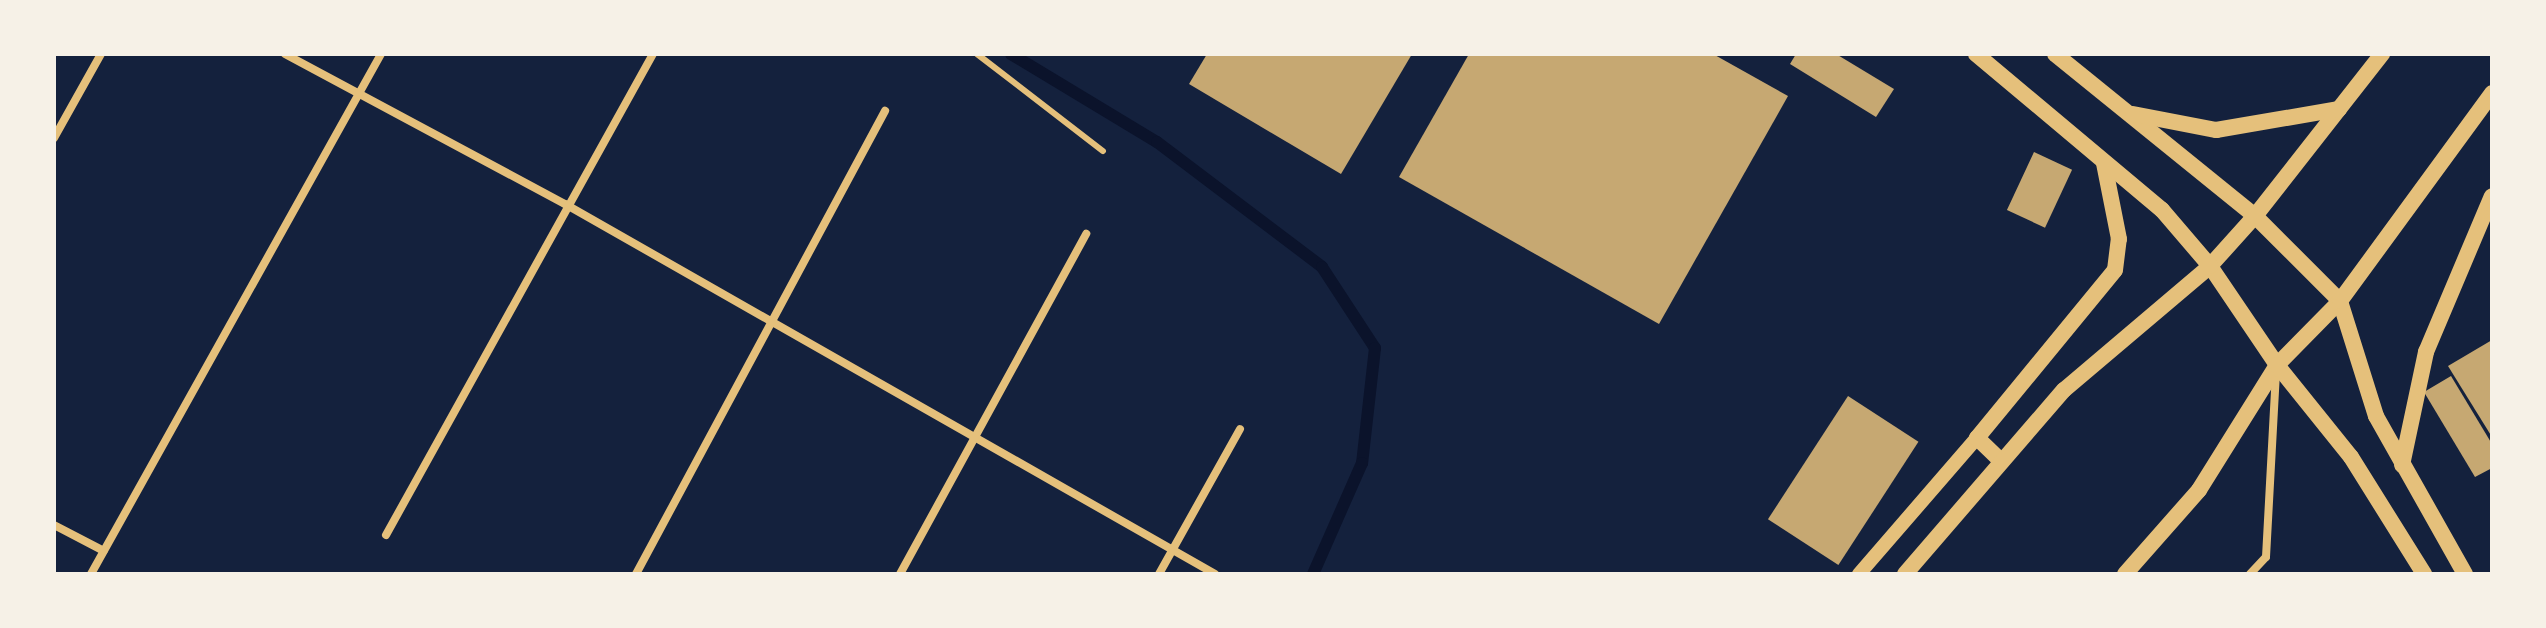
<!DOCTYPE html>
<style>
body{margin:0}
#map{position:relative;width:2546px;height:628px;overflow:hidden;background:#14213d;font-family:"PT Sans Narrow",sans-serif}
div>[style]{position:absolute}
.stream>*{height:12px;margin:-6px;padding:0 6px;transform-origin:6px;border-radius:6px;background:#0b132b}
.building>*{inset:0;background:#c6a872;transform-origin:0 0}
.service>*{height:6px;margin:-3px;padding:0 3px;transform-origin:3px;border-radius:3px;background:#e5c07b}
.minor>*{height:8px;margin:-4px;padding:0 4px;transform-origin:4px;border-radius:4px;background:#e5c07b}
.tertiary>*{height:14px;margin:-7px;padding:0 7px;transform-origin:7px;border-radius:7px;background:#e5c07b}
.secondary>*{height:16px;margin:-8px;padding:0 8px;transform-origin:8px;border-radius:8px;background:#e5c07b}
span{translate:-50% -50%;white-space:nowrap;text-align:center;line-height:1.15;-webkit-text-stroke:8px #f6f1e7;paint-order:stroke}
.frame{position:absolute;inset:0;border:56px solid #f6f1e7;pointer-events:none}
</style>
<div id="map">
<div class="stream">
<i style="left:1011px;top:54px;width:170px;rotate:31.1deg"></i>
<i style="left:1157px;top:142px;width:207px;rotate:37.1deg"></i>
<i style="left:1322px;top:267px;width:97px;rotate:56.8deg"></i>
<i style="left:1375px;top:348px;width:116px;rotate:96.4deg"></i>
<i style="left:1362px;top:463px;width:121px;rotate:113.8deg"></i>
</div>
<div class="building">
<i style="clip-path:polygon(1207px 54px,1412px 54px,1341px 174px,1189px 84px)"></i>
<i style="clip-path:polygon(1469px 54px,1713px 54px,1788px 96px,1659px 324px,1399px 177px)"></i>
<i style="clip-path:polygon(1796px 54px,1836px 54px,1894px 89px,1876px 117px,1790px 64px)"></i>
<i style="left:2034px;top:152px;width:42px;height:64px;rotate:25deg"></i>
<i style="clip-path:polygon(2492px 340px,2492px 437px,2448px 366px)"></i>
<i style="clip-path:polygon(2451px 376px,2492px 444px,2492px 468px,2475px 477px,2424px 392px)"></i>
<i style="left:1848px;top:396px;width:84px;height:147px;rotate:33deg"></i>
</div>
<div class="service">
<i style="left:977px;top:54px;width:159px;rotate:37.6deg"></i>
</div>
<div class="minor">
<i style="left:285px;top:54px;width:318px;rotate:28.2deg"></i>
<i style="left:565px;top:204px;width:748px;rotate:29.65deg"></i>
<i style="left:54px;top:138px;width:96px;rotate:-60.8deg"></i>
<i style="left:54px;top:525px;width:56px;rotate:27.5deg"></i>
<i style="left:386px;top:535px;width:550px;rotate:-60.97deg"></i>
<i style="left:91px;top:574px;width:595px;rotate:-60.85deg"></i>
<i style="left:636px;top:574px;width:526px;rotate:-61.73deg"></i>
<i style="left:900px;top:574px;width:388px;rotate:-61.3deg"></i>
<i style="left:1159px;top:574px;width:166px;rotate:-60.8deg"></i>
<i style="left:2250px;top:574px;width:23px;rotate:-47deg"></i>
<i style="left:2266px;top:557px;width:183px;rotate:-86.9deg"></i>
</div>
<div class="tertiary">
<i style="left:1859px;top:574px;width:180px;rotate:-49.1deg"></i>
</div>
<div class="secondary">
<i style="left:2055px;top:54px;width:257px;rotate:39deg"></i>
<i style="left:2255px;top:216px;width:120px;rotate:45deg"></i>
<i style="left:2340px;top:301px;width:90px;rotate:134.5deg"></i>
<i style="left:2277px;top:365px;width:120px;rotate:-124.1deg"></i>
<i style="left:2210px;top:266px;width:67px;rotate:-48deg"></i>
<i style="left:2255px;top:216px;width:206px;rotate:-51.9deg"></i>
<i style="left:2133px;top:114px;width:85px;rotate:10.9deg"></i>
<i style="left:2216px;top:130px;width:125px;rotate:-9.7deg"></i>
<i style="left:2000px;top:460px;width:32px;rotate:-136deg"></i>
<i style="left:1977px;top:438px;width:217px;rotate:-50.6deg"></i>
<i style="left:2115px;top:270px;width:31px;rotate:-83deg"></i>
<i style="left:2119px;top:239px;width:77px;rotate:-101.2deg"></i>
<i style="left:2402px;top:465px;width:116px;rotate:-78deg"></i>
<i style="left:2426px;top:352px;width:169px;rotate:-67.1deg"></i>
<i style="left:1905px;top:574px;width:243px;rotate:-49.2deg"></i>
<i style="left:2064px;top:390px;width:192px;rotate:-40.3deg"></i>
<i style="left:2210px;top:266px;width:74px;rotate:-130.6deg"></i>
<i style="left:2162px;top:210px;width:243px;rotate:-140deg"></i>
<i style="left:2125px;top:574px;width:112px;rotate:-48.6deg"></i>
<i style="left:2199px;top:490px;width:147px;rotate:-58deg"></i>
<i style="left:2277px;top:365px;width:118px;rotate:51.2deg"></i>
<i style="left:2351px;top:457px;width:138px;rotate:58deg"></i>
<i style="left:2465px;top:574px;width:181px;rotate:-119.4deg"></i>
<i style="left:2376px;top:416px;width:121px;rotate:-107.4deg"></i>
<i style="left:2340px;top:301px;width:258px;rotate:-53.8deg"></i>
</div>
<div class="frame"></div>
</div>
